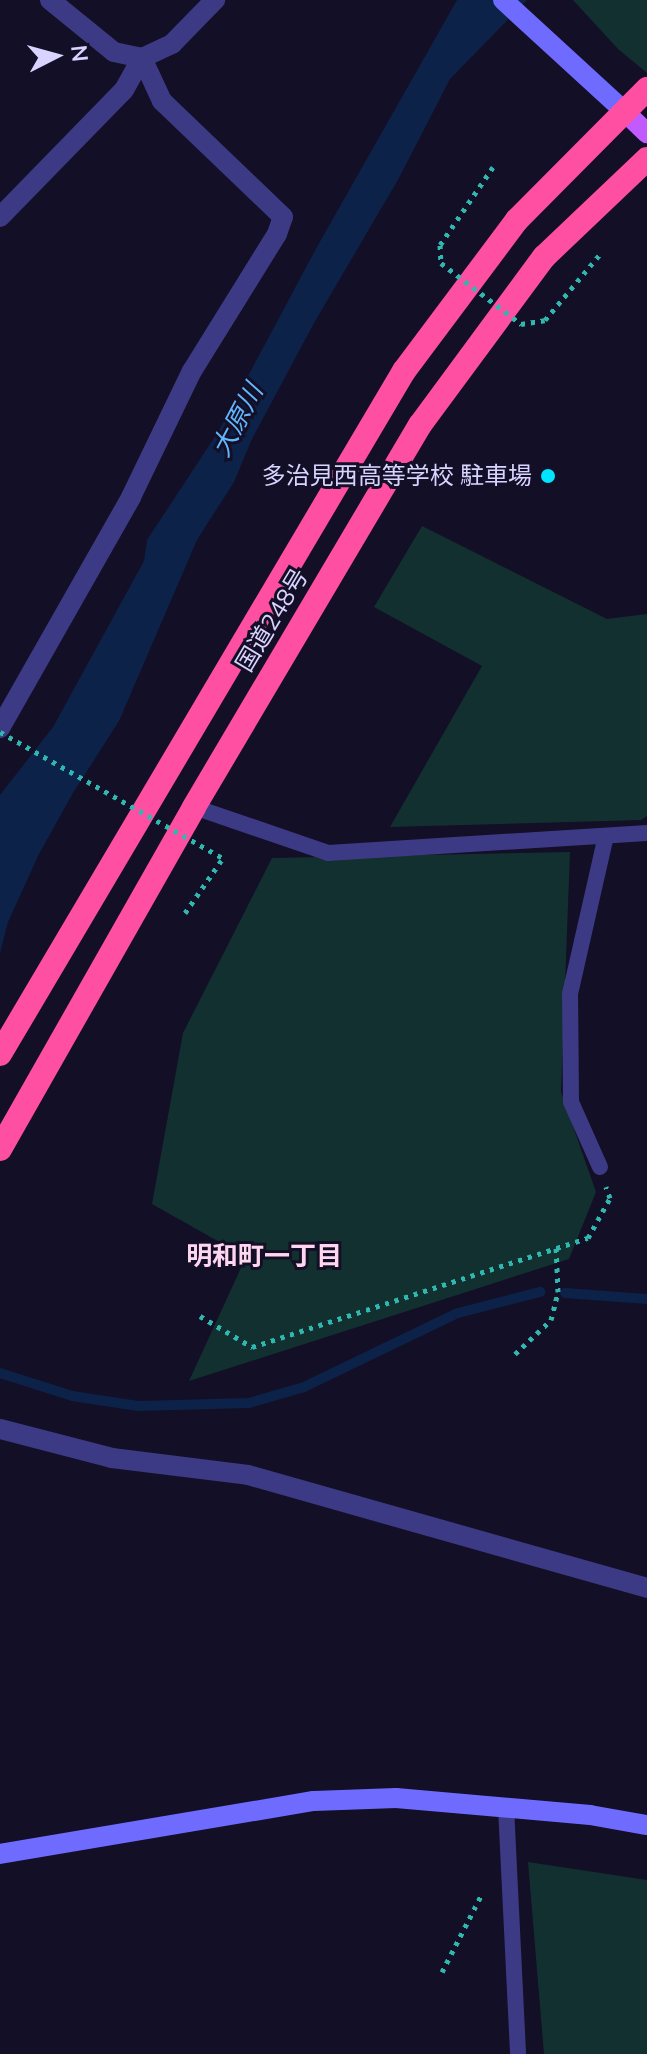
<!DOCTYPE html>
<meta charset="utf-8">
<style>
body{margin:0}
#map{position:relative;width:647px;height:2054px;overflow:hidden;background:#130f26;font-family:Mulish,"Noto Sans JP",sans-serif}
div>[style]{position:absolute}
.green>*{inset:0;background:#12302f}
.water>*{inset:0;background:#0c2248}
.stream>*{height:10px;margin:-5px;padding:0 5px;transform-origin:5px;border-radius:5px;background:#0c2248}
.path>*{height:5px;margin-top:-2.5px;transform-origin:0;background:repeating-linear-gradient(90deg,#2fb8b0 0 4px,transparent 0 10px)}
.lane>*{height:16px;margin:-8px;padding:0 8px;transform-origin:8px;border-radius:8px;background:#3d3a85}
.street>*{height:20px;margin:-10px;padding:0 10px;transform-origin:10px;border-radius:10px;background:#3d3a85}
.secondary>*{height:20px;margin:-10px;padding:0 10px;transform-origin:10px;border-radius:10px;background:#6f6bff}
.primary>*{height:20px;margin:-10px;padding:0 10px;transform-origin:10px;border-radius:10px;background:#c25bff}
.highway>*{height:24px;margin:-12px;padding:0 12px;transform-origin:12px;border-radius:12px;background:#ff4fa3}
.path-bridge>*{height:5px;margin-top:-2.5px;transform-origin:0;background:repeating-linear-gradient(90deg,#2fb8b0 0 4px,transparent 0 10px)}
.dots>*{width:22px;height:22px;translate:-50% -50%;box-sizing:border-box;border:4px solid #130f26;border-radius:50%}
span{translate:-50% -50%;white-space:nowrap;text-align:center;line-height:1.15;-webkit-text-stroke:6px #130f26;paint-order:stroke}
.poi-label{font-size:24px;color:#d9d4ff}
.right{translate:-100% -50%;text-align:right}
.street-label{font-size:24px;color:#d9d4ff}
.water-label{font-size:26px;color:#62b6ff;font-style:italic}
.neighbourhood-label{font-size:26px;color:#ffd6f0;font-weight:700}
.north{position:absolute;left:16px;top:16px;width:80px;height:80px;-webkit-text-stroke:6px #130f26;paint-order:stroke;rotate:84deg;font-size:22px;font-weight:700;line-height:32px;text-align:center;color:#d9d4ff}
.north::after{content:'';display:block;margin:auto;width:28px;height:36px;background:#d9d4ff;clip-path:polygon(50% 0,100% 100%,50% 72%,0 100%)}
</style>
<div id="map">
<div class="green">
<i style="clip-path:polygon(573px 0,647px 0,647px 73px,618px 49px)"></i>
<i style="clip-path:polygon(422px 526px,607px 619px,647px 614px,647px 816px,641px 820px,390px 827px,482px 666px,374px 607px)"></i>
<i style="clip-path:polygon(570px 852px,561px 1092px,596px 1192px,569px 1259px,189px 1381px,246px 1257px,152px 1204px,183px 1033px,272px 858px)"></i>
<i style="clip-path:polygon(528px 1862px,647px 1880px,647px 2054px,544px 2054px)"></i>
</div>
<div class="water">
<i style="clip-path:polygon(457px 0,527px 0,450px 79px,399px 178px,314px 323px,252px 439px,234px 482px,197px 540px,119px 721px,73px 793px,39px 854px,8px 922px,0 953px,0 795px,53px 727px,144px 561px,147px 540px,218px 432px,318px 245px)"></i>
</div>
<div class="stream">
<i style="left:565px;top:1293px;width:82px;rotate:4.2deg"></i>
<i style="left:0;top:1373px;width:76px;rotate:17.7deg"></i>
<i style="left:72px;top:1396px;width:67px;rotate:8.6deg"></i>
<i style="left:138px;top:1406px;width:111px;rotate:-1.5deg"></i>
<i style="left:249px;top:1403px;width:57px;rotate:-16.2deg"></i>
<i style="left:304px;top:1387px;width:171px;rotate:-25.7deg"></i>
<i style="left:458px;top:1313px;width:85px;rotate:-14.4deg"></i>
</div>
<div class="path">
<i style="left:185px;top:913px;width:67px;rotate:-55.4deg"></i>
<i style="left:200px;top:1316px;width:61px;rotate:30.8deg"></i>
<i style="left:252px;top:1347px;width:353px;rotate:-18deg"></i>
<i style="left:588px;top:1238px;width:46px;rotate:-61.2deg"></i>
<i style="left:610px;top:1198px;width:12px;rotate:-110deg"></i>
<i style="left:515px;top:1354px;width:50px;rotate:-43.4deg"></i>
<i style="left:551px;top:1320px;width:29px;rotate:-76deg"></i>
<i style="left:558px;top:1292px;width:45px;rotate:-92.5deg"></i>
<i style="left:442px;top:1972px;width:88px;rotate:-62.9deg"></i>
</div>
<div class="lane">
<i style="left:194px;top:807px;width:142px;rotate:18.9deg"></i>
<i style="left:328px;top:853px;width:320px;rotate:-3.6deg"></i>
<i style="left:600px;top:1167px;width:71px;rotate:-114deg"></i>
<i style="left:571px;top:1102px;width:108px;rotate:-90.5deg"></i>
<i style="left:570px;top:994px;width:162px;rotate:-77.2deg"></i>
<i style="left:506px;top:1807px;width:247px;rotate:87.2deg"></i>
</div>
<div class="street">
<i style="left:50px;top:0;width:82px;rotate:39.1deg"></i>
<i style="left:114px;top:52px;width:29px;rotate:12deg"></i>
<i style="left:142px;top:58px;width:33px;rotate:-25deg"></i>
<i style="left:172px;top:44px;width:62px;rotate:-45.7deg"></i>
<i style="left:0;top:217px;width:177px;rotate:-45.7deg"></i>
<i style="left:124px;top:90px;width:37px;rotate:-61deg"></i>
<i style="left:0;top:728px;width:266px;rotate:-60.4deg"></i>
<i style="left:131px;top:497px;width:140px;rotate:-64.2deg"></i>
<i style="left:192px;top:371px;width:161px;rotate:-58.2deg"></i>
<i style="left:277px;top:234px;width:18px;rotate:-71deg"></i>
<i style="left:283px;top:217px;width:168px;rotate:-136.2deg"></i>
<i style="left:162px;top:101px;width:47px;rotate:-114.9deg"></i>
<i style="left:0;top:1429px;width:116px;rotate:14.5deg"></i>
<i style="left:112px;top:1458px;width:137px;rotate:7.1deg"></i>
<i style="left:248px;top:1475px;width:415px;rotate:15.8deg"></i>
</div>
<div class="secondary">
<i style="left:503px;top:0;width:164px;rotate:42.5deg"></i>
<i style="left:0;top:1854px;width:318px;rotate:-9.6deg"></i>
<i style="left:314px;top:1801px;width:82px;rotate:-2.1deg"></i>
<i style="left:396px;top:1798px;width:195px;rotate:5deg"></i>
<i style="left:590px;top:1815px;width:58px;rotate:10deg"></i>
</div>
<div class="primary">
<i style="left:624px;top:111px;width:32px;rotate:44deg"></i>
</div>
<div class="highway">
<i style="left:0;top:1054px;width:794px;rotate:-59.4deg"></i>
<i style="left:404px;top:371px;width:189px;rotate:-53.2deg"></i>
<i style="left:517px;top:220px;width:185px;rotate:-45.2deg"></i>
<i style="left:0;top:1149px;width:393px;rotate:-60.4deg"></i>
<i style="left:194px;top:807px;width:444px;rotate:-59.4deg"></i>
<i style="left:420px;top:425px;width:209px;rotate:-53.6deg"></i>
<i style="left:544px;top:257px;width:142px;rotate:-43.6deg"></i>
</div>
<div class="path-bridge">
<i style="left:493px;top:167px;width:94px;rotate:124.2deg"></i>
<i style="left:440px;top:245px;width:18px;rotate:87deg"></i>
<i style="left:441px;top:263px;width:101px;rotate:37.3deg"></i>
<i style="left:521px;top:324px;width:24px;rotate:-9deg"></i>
<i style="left:545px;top:320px;width:87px;rotate:-50.1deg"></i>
<i style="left:0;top:732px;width:256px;rotate:29.5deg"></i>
</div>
<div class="dots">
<i style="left:548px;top:476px;background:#00e5ff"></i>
</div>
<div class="poi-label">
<span class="right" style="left:532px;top:476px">多治見西高等学校 駐車場</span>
</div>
<div class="street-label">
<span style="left:272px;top:620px;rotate:-59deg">国道248号</span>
</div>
<div class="water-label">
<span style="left:237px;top:420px;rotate:-62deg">大原川</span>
</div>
<div class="neighbourhood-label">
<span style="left:264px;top:1256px">明和町一丁目</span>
</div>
<div class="north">N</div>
</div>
